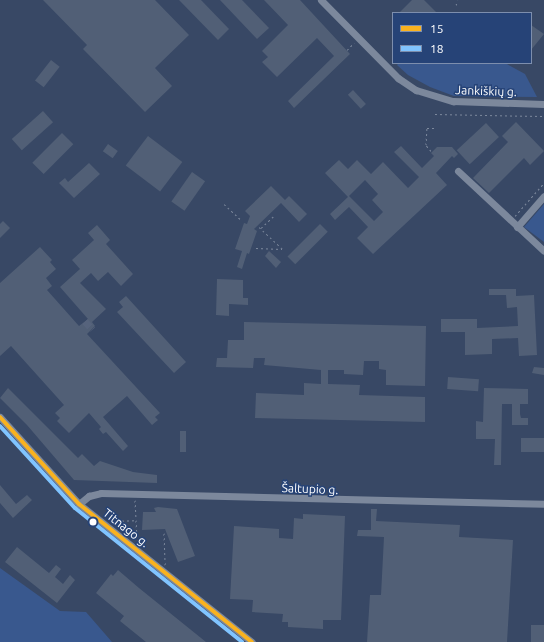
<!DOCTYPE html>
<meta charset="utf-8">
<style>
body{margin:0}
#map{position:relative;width:544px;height:642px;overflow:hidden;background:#384865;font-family:Ubuntu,sans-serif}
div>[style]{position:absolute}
.green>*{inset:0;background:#39588e}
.building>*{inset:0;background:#515f76;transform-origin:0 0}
.minor-tunnel>*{height:7px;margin-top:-3.5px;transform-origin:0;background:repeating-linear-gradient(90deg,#56637c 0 7px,transparent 0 10.5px)}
.path>*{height:1px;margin-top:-0.5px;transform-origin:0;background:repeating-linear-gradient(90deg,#7c889c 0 2px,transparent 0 5px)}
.minor>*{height:7px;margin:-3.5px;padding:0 3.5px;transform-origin:3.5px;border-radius:3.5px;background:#7c889c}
.bus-1>*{height:4px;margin:-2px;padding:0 2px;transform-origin:2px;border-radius:2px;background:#f9b220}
.bus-2>*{height:4px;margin:-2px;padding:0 2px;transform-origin:2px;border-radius:2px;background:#80c4ff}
.dots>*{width:11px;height:11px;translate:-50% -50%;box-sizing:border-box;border:2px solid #264377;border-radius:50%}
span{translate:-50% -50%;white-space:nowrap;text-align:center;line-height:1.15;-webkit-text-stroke:3px #264377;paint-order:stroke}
.street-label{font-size:12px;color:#fff}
.legend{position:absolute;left:392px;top:12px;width:140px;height:52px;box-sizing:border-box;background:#264377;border:1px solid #7d8ead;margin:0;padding:5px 7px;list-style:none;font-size:12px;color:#fff}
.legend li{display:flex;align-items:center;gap:8px;height:20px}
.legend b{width:20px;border:1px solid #7d8ead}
</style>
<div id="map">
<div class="green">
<i style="clip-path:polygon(399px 63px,505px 63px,525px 74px,537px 97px,454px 96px,430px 87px,408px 75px,397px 65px)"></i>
<i style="clip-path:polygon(544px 204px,544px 242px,524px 227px)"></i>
<i style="clip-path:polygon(0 568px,60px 611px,86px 612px,112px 642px,0 642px)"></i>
</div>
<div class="building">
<i style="clip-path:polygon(43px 0,155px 0,189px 35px,155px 68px,172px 86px,145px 112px,83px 49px,87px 45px)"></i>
<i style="clip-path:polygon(179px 0,201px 0,229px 29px,218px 40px)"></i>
<i style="clip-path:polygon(220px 0,242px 0,269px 28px,257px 39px)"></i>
<i style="clip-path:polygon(264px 0,300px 0,350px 54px,294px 108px,288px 101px,334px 56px,317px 38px,277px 77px,262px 62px,268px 57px,262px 51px,288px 25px)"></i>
<i style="clip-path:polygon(412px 0,424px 0,437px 13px,399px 13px)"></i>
<i style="clip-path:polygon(531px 25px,544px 34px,531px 50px)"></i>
<i style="left:51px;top:60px;width:11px;height:26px;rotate:38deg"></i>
<i style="left:353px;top:90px;width:19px;height:7px;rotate:47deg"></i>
<i style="left:43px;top:111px;width:15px;height:42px;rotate:48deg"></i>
<i style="clip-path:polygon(516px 122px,544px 151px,530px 165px,524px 158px,489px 193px,473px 178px,508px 142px,502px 136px)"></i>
<i style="left:486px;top:123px;width:19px;height:40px;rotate:47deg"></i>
<i style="left:62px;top:133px;width:16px;height:42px;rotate:45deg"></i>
<i style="left:148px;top:136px;width:43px;height:37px;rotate:37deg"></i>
<i style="left:108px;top:144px;width:12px;height:9px;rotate:35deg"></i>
<i style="clip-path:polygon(401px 146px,422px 168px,434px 156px,431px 153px,437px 147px,452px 147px,458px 154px,454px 158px,452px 156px,436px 173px,447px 185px,373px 254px,357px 238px,368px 227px,349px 207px,335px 220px,330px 214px,349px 196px,374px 221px,383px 212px,372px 200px,378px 194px,365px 180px,348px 197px,325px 173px,339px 160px,348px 169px,357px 160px,371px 174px,383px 162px,408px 188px,419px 177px,394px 152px)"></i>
<i style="clip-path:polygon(89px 163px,100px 174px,74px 198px,59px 183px,65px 178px,68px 182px)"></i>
<i style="left:192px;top:172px;width:16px;height:36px;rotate:35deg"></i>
<i style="clip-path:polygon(271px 186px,285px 200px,289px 196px,307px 214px,299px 222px,281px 203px,254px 229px,257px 231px,249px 254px,247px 253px,242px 269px,237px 267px,242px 251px,235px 249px,244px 223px,247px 224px,250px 216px,245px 211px)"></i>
<i style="clip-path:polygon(3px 221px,10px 228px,0 238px,0 224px)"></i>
<i style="left:320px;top:224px;width:11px;height:46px;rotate:45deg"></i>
<i style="clip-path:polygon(97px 225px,110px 240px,106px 244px,133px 274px,121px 286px,108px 272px,98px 281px,91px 273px,80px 283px,106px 309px,92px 322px,95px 326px,87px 334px,160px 413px,155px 417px,158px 420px,152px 425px,127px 396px,103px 417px,128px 446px,123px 451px,106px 432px,103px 434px,99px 429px,101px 427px,89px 413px,69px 433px,57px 421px,60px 418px,55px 413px,64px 405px,11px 346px,0 356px,0 283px,40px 247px,52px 260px,50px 262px,56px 269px,46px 278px,52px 286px,47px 290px,79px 326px,88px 319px,60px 287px,80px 269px,72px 260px,94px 240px,88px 233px)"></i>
<i style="clip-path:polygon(269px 251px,281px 262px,276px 268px,265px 256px)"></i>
<i style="clip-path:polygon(217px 279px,243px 280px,243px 298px,248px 298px,248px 305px,229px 304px,229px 316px,216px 315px)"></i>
<i style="clip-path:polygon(489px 289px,516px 289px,516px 296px,534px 295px,537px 355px,519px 356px,518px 338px,492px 339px,492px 354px,465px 355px,465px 332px,441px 332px,441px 319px,477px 319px,477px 328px,518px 326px,517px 307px,507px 308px,506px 295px,489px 295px)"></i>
<i style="clip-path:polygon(126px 296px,186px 362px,174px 373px,117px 312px,123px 307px,119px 302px)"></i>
<i style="clip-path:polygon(244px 322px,426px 326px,425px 386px,386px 385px,386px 370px,379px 369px,379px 361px,364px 361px,363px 375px,344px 374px,344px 370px,328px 370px,328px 384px,360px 385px,359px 395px,425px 397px,425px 422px,255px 418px,256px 393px,304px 395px,304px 383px,321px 384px,321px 370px,264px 365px,265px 358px,254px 358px,253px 368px,216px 367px,217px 358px,227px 358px,228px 340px,244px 340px)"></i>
<i style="clip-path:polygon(534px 367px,544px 368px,544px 375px,532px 373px)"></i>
<i style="left:448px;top:377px;width:31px;height:12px;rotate:4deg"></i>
<i style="clip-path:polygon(8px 388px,78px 458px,82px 454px,94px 466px,100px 461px,133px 472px,157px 475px,157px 483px,74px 480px,27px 425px,0 398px)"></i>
<i style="clip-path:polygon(484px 388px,528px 389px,528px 404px,520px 404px,520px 414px,521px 418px,528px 418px,528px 425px,512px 425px,512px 404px,502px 404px,501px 465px,494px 465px,495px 439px,476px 439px,476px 421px,483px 422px)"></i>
<i style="left:180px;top:431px;width:6px;height:21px"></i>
<i style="left:521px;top:438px;width:23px;height:14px"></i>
<i style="clip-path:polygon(0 485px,16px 504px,27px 495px,32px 500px,13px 518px,0 503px)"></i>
<i style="clip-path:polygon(158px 507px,177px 509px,195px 556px,178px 562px,165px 529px,142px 530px,143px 512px,156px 512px,154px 508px)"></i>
<i style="clip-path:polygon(371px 509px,377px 509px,376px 521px,460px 525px,459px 537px,513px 540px,507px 642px,367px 642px,370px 595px,381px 595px,384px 537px,357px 536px,358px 530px,371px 530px)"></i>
<i style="clip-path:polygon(303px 514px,345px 516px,341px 620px,323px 620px,323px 629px,288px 627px,288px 622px,282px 622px,283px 614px,252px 612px,253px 600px,230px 599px,234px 526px,279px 529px,279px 538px,293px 539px,294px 518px,303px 519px)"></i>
<i style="clip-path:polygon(17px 547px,49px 573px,56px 565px,61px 569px,55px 577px,63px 584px,70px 575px,75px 580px,57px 603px,5px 562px)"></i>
<i style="clip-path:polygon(118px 570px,139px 588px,206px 642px,146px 642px,120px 621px,124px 616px,96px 593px,111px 574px,113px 576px)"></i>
<i style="left:531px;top:625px;width:13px;height:17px"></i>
</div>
<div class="minor-tunnel">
<i style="left:85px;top:321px;width:11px;rotate:49deg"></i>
</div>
<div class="path">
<i style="left:456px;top:5px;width:5px;rotate:-68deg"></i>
<i style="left:347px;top:50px;width:10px;rotate:-45deg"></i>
<i style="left:435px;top:114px;width:109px;rotate:1.1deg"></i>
<i style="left:431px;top:151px;width:8px;rotate:-130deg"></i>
<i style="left:426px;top:145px;width:17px;rotate:-87deg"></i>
<i style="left:427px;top:128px;width:8px"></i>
<i style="left:224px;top:204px;width:23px;rotate:43deg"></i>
<i style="left:515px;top:216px;width:44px;rotate:-48.7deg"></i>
<i style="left:259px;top:227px;width:33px;rotate:43deg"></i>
<i style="left:261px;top:228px;width:18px;rotate:-43deg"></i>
<i style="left:256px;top:248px;width:26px;rotate:2deg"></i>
<i style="left:135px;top:500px;width:19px;rotate:87deg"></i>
<i style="left:112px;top:521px;width:24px;rotate:-2deg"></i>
<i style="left:136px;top:520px;width:20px;rotate:87deg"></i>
<i style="left:164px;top:533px;width:32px;rotate:88deg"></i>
</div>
<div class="minor">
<i style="left:321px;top:0;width:110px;rotate:45.4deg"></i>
<i style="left:398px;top:78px;width:22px;rotate:34deg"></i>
<i style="left:416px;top:90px;width:39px;rotate:17deg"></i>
<i style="left:453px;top:101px;width:91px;rotate:1.9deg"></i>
<i style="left:458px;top:171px;width:117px;rotate:42.9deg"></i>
<i style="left:517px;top:227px;width:41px;rotate:-48.9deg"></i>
<i style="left:0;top:417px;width:118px;rotate:47.8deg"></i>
<i style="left:79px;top:504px;width:221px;rotate:38.6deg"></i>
<i style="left:79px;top:504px;width:13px;rotate:-39deg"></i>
<i style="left:89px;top:496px;width:12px;rotate:-14deg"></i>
<i style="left:101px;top:493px;width:443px;rotate:1.4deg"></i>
</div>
<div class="bus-1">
<i style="left:0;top:417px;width:118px;rotate:47.8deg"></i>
<i style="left:79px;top:504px;width:221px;rotate:38.6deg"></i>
</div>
<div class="bus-2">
<i style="left:0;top:426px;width:111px;rotate:47.6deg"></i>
<i style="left:75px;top:508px;width:214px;rotate:38.7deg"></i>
</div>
<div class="dots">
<i style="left:93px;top:522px;background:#fff"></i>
</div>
<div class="street-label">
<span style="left:486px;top:91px;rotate:2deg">Jankiškių g.</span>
<span style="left:310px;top:489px;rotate:2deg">Šaltupio g.</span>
<span style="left:126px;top:528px;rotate:38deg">Titnago g.</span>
</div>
<ul class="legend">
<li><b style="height:5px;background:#f9b220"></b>15</li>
<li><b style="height:5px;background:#80c4ff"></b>18</li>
</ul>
</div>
